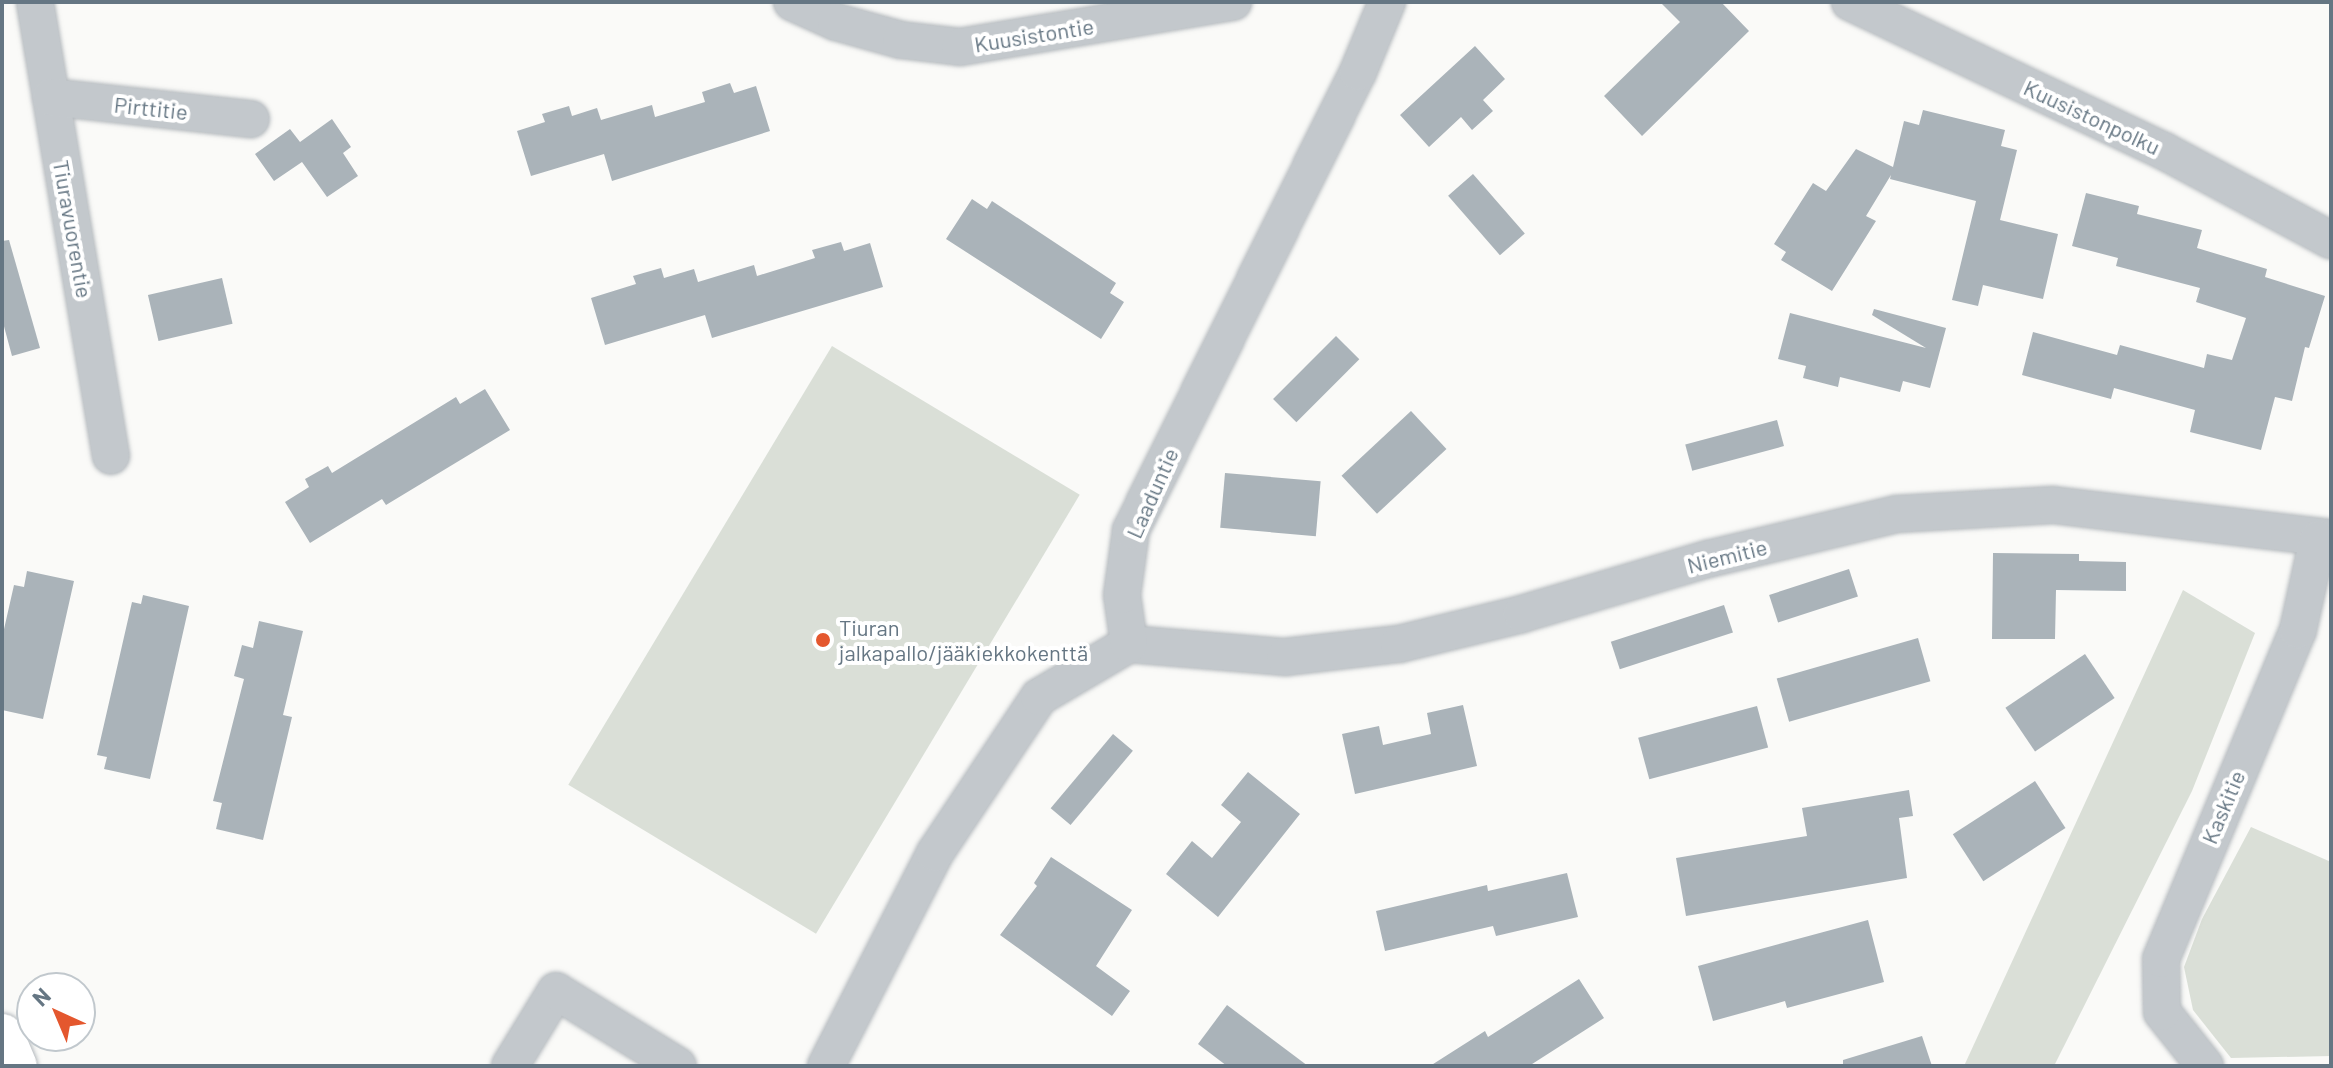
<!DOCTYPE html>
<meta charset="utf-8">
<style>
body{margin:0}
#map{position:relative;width:2333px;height:1068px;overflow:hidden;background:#fafaf8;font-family:Barlow,sans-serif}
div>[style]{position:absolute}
.green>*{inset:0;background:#dadfd7;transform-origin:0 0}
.building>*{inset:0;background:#aab3b9;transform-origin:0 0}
.roads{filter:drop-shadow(0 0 2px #b5babe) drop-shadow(0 0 2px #b5babe)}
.minor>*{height:36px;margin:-18px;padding:0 18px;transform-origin:18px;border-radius:18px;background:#c3c8cc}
.major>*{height:44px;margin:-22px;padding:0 22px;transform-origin:22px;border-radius:22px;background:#fff}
.dots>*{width:22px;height:22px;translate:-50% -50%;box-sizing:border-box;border:4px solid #fff;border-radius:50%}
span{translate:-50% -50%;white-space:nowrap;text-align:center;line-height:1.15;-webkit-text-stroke:8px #fff;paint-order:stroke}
.street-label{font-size:22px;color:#657683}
.poi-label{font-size:22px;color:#657683}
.left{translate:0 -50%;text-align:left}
.frame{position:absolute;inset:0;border:4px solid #657683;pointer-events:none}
.north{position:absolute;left:16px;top:972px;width:80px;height:80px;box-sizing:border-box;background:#fff;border:2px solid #c1c8cd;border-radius:50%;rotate:316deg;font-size:22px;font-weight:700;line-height:32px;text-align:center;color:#657683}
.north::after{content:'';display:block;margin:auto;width:28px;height:36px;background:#e4572e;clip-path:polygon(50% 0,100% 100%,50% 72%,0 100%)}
</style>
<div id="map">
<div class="green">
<i style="left:832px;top:346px;width:289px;height:512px;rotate:31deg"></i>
<i style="clip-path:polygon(2183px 590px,2255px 633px,2192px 791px,2054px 1066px,1964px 1066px)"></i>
<i style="clip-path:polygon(2251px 827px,2331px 862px,2331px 1056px,2231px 1058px,2193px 1010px,2184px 967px,2202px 919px)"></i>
</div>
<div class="building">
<i style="clip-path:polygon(1660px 2px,1721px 2px,1749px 31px,1642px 136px,1604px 96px,1680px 22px)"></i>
<i style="clip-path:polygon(1475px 46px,1505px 79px,1483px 100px,1493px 111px,1472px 130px,1461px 117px,1429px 147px,1400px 115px)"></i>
<i style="clip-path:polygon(730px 83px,734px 93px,756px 86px,770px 131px,612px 181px,604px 154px,531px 176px,517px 131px,545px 122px,542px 114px,569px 106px,572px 116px,597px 108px,601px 120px,652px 105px,655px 117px,705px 102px,702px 92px)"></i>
<i style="clip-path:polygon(1923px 110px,2005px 130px,2001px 146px,2017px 150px,2000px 220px,2058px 234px,2043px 299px,1983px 285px,1978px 306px,1952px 300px,1976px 201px,1890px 179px,1891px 175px,1866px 216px,1876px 221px,1832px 291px,1781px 260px,1786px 252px,1774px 244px,1813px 183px,1826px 191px,1856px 149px,1893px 167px,1904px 121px,1919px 125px)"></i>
<i style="clip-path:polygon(332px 119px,351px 147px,343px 153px,358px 176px,327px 197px,302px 162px,274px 181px,255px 154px,290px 129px,300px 142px)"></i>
<i style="left:1473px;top:174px;width:79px;height:33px;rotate:49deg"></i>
<i style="clip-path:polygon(2086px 193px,2139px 206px,2137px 214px,2202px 230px,2197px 248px,2267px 269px,2265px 277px,2325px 296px,2309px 348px,2305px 347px,2292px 401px,2275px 397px,2261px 450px,2190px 432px,2195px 410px,2114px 388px,2111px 399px,2022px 375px,2033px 332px,2117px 355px,2120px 345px,2204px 368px,2207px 354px,2232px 360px,2246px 318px,2196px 302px,2200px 288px,2116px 266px,2118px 258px,2072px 246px)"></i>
<i style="clip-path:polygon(972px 199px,987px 209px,992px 201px,1116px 283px,1110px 293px,1124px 302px,1101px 339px,946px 239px)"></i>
<i style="clip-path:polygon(9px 240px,40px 348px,12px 356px,2px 319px,2px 241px)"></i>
<i style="clip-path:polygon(841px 242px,844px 251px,870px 243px,883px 287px,712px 338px,705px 315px,605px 345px,591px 298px,636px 284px,633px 276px,661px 268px,664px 278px,694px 269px,698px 282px,754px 265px,757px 276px,815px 258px,812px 250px)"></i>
<i style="left:222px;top:278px;width:47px;height:76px;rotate:77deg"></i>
<i style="clip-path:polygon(1874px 309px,1946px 328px,1930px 388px,1903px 381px,1900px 392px,1840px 377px,1838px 387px,1803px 378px,1806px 366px,1778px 359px,1790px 313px,1926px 348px,1872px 315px)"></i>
<i style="left:1336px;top:336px;width:33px;height:89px;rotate:45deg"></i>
<i style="clip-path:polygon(485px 389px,510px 430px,386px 505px,382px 499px,310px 543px,285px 502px,309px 487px,305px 479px,328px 466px,332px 473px,456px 397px,460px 404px)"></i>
<i style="left:1411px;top:411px;width:52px;height:95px;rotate:47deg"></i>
<i style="left:1777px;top:420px;width:27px;height:95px;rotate:75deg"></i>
<i style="left:1225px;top:473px;width:96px;height:55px;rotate:5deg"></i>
<i style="clip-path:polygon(1993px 553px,2079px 554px,2079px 561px,2126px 562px,2126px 591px,2056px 590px,2055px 639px,1992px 639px)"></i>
<i style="left:1849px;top:569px;width:29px;height:84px;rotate:72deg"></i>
<i style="clip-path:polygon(27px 571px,74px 581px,43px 719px,2px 710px,2px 638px,14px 585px,24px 587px)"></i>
<i style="clip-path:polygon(143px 595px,189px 606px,150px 779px,104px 769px,107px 757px,97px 755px,132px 602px,141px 604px)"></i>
<i style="left:1724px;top:605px;width:29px;height:119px;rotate:72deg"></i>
<i style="clip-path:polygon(259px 621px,303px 631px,283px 715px,292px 717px,263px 840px,216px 829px,222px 803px,213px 801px,244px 679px,234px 676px,242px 645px,253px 648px)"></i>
<i style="left:1918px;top:638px;width:45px;height:147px;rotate:74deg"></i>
<i style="left:2085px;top:654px;width:53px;height:96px;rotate:56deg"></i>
<i style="clip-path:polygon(1463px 705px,1477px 766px,1355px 794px,1342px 734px,1379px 726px,1383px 745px,1431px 734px,1427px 713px)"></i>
<i style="left:1757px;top:706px;width:43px;height:123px;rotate:75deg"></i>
<i style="left:1113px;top:734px;width:26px;height:97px;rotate:40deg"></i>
<i style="clip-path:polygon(1248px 772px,1300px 814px,1218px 917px,1166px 874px,1192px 841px,1212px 858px,1241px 822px,1221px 805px)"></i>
<i style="left:2035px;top:781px;width:56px;height:98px;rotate:57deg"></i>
<i style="clip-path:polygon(1909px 790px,1913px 816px,1899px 818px,1907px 878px,1686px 916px,1676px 858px,1807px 836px,1802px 808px)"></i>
<i style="clip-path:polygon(1051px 857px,1132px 910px,1096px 966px,1130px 991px,1112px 1016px,1000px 935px,1037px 886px,1034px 883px)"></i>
<i style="clip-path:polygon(1567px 873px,1578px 917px,1496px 936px,1493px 926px,1385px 951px,1376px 911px,1487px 885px,1488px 891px)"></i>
<i style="clip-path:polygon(1868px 920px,1884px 982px,1787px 1008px,1785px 1001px,1713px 1021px,1698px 966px)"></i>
<i style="clip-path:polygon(1579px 979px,1604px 1018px,1529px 1066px,1430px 1066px,1485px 1031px,1488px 1037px)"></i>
<i style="clip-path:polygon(1227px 1005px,1308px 1066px,1227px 1066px,1198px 1044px)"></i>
<i style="clip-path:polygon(1922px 1036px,1932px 1066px,1843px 1066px,1843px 1060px)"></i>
</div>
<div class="roads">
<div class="minor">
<i style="left:35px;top:2px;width:460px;rotate:80.5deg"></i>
<i style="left:792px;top:2px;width:48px;rotate:24.4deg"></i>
<i style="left:836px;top:22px;width:67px;rotate:15.5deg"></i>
<i style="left:901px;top:40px;width:59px;rotate:6.8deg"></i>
<i style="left:960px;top:47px;width:277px;rotate:-9.4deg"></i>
<i style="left:1850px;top:2px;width:348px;rotate:25.4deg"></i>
<i style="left:2164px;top:151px;width:189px;rotate:28.1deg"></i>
<i style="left:51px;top:97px;width:201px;rotate:6.3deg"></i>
<i style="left:1129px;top:644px;width:157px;rotate:4.8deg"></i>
<i style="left:1285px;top:657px;width:115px;rotate:-6.5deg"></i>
<i style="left:1399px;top:644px;width:127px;rotate:-13.7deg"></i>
<i style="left:1522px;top:614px;width:194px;rotate:-16.5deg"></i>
<i style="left:1708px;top:559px;width:194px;rotate:-13.4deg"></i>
<i style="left:1897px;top:514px;width:156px;rotate:-3.3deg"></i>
<i style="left:2053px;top:505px;width:280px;rotate:6.8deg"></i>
<i style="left:510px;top:1066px;width:88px;rotate:-58.5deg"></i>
<i style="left:556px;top:991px;width:143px;rotate:31.6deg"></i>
<i style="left:826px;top:1066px;width:239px;rotate:-62.9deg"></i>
<i style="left:935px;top:853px;width:187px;rotate:-56.3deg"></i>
<i style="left:1039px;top:697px;width:104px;rotate:-30.5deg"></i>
<i style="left:1129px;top:644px;width:49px;rotate:-98.1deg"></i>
<i style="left:1122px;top:595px;width:66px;rotate:-82.1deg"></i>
<i style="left:1131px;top:530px;width:511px;rotate:-63.64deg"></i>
<i style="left:1358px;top:72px;width:76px;rotate:-67.5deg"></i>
<i style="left:2205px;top:1066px;width:69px;rotate:-128.5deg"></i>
<i style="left:2162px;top:1012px;width:53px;rotate:-91.1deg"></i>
<i style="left:2161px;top:959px;width:356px;rotate:-67.4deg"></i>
<i style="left:2298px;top:630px;width:93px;rotate:-77.6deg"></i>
</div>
<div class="major">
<i style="left:2px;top:1036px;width:33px;rotate:67deg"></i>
</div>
</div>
<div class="dots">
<i style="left:823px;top:640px;background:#e4572e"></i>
</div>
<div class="street-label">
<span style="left:1034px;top:35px;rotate:-9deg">Kuusistontie</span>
<span style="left:151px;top:108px;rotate:6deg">Pirttitie</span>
<span style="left:2092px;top:117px;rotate:25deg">Kuusistonpolku</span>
<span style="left:73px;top:229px;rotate:80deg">Tiuravuorentie</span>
<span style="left:1152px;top:493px;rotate:-66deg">Laaduntie</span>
<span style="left:1727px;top:556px;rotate:-14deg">Niemitie</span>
<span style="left:2223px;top:807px;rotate:-67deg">Kaskitie</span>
</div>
<div class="poi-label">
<span class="left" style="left:839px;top:640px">Tiuran<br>jalkapallo/jääkiekkokenttä</span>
</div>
<div class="frame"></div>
<div class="north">N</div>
</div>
